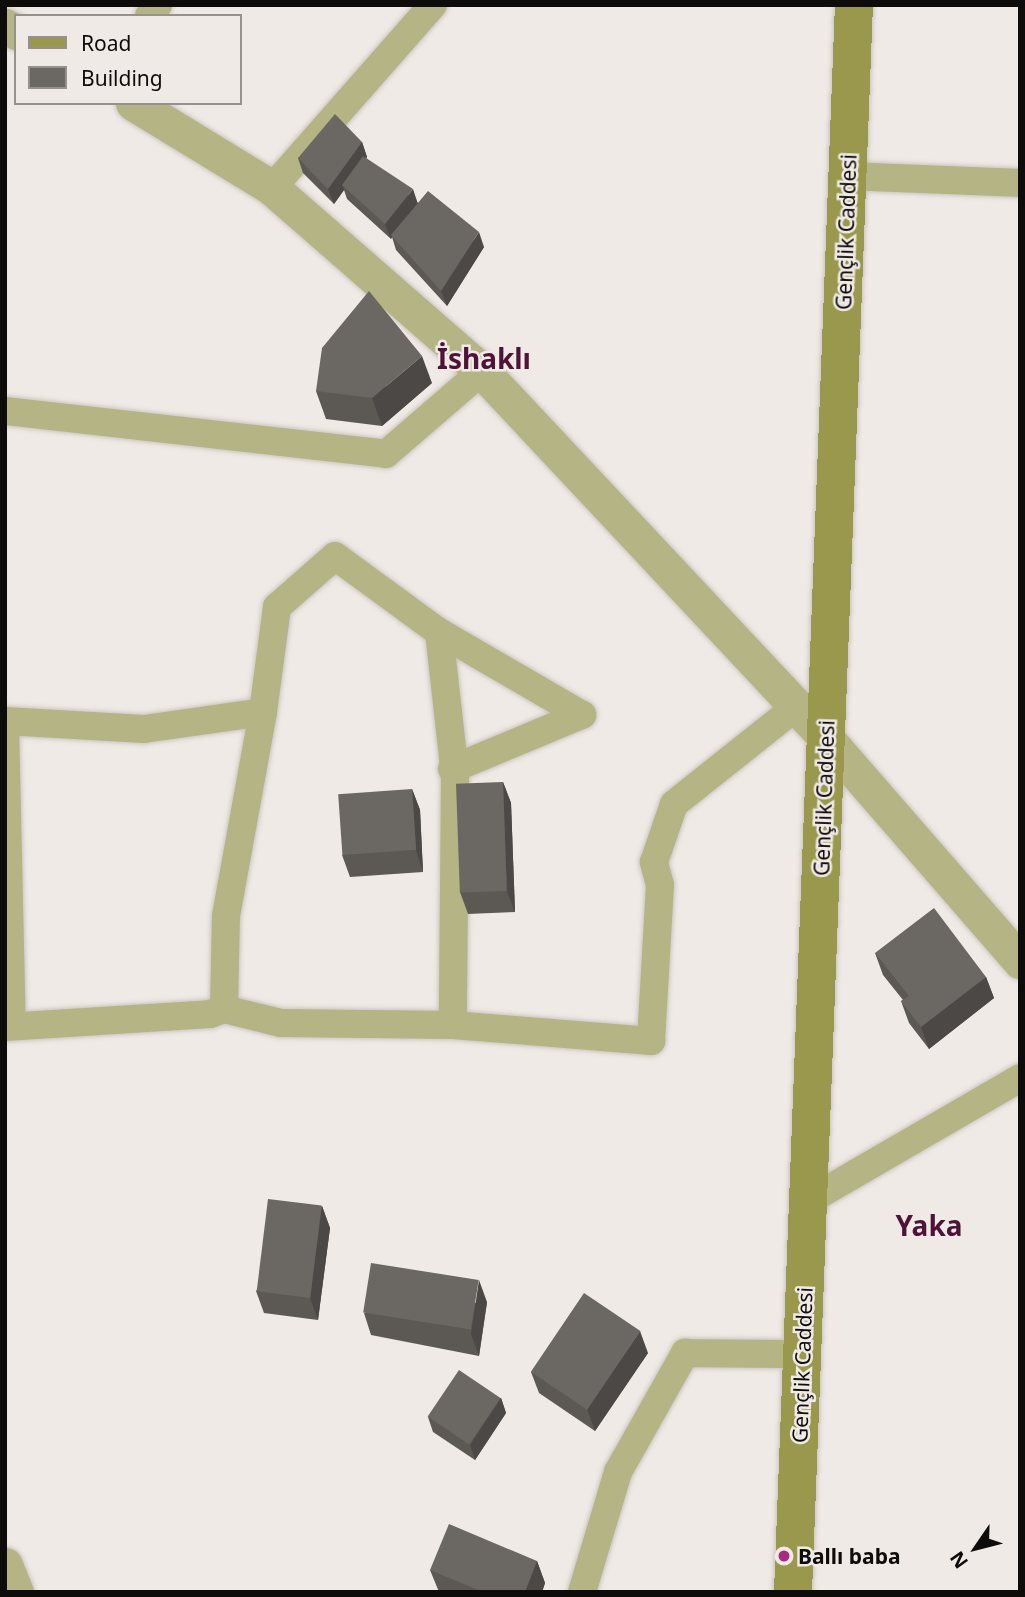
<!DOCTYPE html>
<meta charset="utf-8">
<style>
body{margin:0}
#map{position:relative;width:1025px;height:1597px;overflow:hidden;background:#efeae5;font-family:"Noto Sans",sans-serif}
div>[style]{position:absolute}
.roads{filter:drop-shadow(0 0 2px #cbc6c2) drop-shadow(0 0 2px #cbc6c2)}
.minor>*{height:28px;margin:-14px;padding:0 14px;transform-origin:14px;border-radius:14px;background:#b4b484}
.tertiary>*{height:35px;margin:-17.5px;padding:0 17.5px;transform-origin:17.5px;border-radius:17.5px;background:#b4b484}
.secondary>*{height:38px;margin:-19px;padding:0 19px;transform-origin:19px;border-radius:19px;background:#99984c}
.wall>*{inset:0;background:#5c5955}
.shaded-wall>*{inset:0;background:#4b4845}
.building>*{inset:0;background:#6b6763;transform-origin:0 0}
.dots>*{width:19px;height:19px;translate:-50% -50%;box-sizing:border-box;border:4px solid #efeae5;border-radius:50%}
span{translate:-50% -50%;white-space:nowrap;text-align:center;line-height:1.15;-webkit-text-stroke:5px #efeae5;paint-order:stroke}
.street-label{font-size:21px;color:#0e0c0b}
.poi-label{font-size:21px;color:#0e0c0b;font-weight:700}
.left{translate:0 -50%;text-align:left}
.district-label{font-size:28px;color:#4f133a;font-weight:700}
.frame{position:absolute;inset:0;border:7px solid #0e0c0b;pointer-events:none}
.legend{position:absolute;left:14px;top:14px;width:228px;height:91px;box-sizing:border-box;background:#efeae5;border:2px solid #95918e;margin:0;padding:9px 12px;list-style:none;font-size:21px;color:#0e0c0b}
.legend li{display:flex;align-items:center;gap:14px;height:35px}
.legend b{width:35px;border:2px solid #95918e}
.north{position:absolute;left:941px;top:1513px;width:70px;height:70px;-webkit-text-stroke:5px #efeae5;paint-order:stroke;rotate:235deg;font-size:19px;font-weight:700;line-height:28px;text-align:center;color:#0e0c0b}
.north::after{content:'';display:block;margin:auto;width:24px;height:32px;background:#0e0c0b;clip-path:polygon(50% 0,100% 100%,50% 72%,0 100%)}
</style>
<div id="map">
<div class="roads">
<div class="minor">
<i style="left:149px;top:16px;width:14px;rotate:-51deg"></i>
<i style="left:848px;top:176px;width:172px;rotate:2.3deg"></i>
<i style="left:272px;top:188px;width:244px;rotate:-48.7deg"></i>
<i style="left:5px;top:411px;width:383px;rotate:6.4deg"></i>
<i style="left:386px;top:454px;width:127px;rotate:-40.8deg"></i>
<i style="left:439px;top:632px;width:143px;rotate:83.6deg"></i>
<i style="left:455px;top:774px;width:251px;rotate:90.5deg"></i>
<i style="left:5px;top:721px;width:139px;rotate:3.3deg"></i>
<i style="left:144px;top:729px;width:120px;rotate:-8.1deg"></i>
<i style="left:5px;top:726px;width:298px;rotate:88.7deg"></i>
<i style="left:452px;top:769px;width:141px;rotate:-22.6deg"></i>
<i style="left:224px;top:1009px;width:93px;rotate:-88.8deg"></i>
<i style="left:226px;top:916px;width:207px;rotate:-79.7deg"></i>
<i style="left:263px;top:712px;width:106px;rotate:-82.4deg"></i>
<i style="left:277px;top:607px;width:77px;rotate:-41.3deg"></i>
<i style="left:335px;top:556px;width:129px;rotate:36.2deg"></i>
<i style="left:439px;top:632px;width:165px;rotate:30.1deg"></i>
<i style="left:5px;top:1027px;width:205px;rotate:-3.6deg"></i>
<i style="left:210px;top:1014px;width:15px;rotate:-20deg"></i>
<i style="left:224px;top:1009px;width:59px;rotate:13.8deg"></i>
<i style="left:281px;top:1023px;width:172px;rotate:0.7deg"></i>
<i style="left:453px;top:1025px;width:199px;rotate:4.6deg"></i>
<i style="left:651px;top:1041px;width:156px;rotate:-86.7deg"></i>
<i style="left:660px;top:885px;width:24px;rotate:-105deg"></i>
<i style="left:654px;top:862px;width:61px;rotate:-71deg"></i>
<i style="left:674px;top:804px;width:157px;rotate:-38.5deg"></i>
<i style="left:808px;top:1201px;width:245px;rotate:-30.1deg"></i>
<i style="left:582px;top:1592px;width:125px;rotate:-73.3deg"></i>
<i style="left:618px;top:1472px;width:137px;rotate:-60.6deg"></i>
<i style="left:685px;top:1353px;width:117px;rotate:0.5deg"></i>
</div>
<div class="tertiary">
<i style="left:5px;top:26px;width:13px;rotate:29deg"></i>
<i style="left:133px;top:103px;width:163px;rotate:31.4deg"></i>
<i style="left:272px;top:188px;width:279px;rotate:41.1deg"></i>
<i style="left:482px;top:371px;width:503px;rotate:46.85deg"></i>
<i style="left:826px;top:738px;width:296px;rotate:49deg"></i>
<i style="left:5px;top:1565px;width:29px;rotate:68deg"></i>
</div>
<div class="secondary">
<i style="left:793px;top:1592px;width:1588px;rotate:-87.8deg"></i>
</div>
</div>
<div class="wall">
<i style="clip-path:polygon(362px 142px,367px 157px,366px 158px,418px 203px,484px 247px,447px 306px,396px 250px,392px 237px,391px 239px,347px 199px,344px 190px,334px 204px,303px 173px,298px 158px)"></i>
<i style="clip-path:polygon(432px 383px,382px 426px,326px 419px,316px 391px)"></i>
<i style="clip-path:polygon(503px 782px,511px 803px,515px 912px,468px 914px,460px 892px)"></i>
<i style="clip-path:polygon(412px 789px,420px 810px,423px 872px,350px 877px,342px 855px)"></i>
<i style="clip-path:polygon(875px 953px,986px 977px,994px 998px,929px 1049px,909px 1023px,901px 1001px,903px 1000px,883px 975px)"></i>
<i style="clip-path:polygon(322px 1206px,330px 1228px,318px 1320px,264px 1313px,256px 1291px)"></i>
<i style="clip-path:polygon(487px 1302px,479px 1356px,371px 1335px,364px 1313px)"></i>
<i style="clip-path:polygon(648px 1353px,595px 1431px,539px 1393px,531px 1372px)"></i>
<i style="clip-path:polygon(501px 1398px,506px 1413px,475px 1460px,433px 1432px,428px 1417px)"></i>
<i style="clip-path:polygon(537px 1561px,545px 1583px,542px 1592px,439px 1592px,430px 1570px)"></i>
</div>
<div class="shaded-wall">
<i style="clip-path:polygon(362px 142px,367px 157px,345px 188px,342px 185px,344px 190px,334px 204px,328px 189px)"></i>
<i style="clip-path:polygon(413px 189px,418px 204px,391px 235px,392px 237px,391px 239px,385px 224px)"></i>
<i style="clip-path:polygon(479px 232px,484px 247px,447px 306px,441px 291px)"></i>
<i style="clip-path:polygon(422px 356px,432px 383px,382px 426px,372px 398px)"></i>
<i style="clip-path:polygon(503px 782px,511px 803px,515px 912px,507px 891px)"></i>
<i style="clip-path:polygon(412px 789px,420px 810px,423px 872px,416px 850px)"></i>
<i style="clip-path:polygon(986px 977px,994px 998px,929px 1049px,921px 1027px)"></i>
<i style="clip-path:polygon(322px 1206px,330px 1228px,318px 1320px,310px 1298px)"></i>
<i style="clip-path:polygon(479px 1280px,487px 1302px,479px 1356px,471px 1334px)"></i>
<i style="clip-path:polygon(640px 1331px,648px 1353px,595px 1431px,587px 1409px)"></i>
<i style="clip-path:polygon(501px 1398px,506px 1413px,475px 1460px,470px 1445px)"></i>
<i style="clip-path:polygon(537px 1561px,545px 1583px,542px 1592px,525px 1592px)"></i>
</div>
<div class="building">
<i style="clip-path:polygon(335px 114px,362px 142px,328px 189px,298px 158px)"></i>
<i style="clip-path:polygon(363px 156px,413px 189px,385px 224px,342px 185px)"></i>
<i style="clip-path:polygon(428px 191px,479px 232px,441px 291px,391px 235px)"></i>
<i style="clip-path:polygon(369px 291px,422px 356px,372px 398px,316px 391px,322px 348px)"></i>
<i style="left:503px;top:782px;width:109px;height:47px;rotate:88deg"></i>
<i style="left:412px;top:789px;width:61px;height:74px;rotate:86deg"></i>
<i style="clip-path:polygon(934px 908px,986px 977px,921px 1027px,901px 1001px,909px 996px,875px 953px)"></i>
<i style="left:268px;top:1199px;width:54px;height:93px;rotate:7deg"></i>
<i style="left:371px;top:1263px;width:109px;height:50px;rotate:9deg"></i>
<i style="left:584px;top:1293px;width:68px;height:95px;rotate:34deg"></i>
<i style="left:459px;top:1370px;width:50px;height:56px;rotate:34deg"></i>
<i style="clip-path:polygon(449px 1524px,537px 1561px,525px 1592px,483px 1592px,430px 1570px)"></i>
</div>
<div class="dots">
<i style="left:784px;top:1556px;background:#a72b7e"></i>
</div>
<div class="street-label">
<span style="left:846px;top:232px;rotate:-88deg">Gençlik Caddesi</span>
<span style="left:824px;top:798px;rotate:-88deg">Gençlik Caddesi</span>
<span style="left:802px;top:1365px;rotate:-88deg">Gençlik Caddesi</span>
</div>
<div class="poi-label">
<span class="left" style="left:798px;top:1556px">Ballı baba</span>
</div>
<div class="district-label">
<span style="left:484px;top:358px">İshaklı</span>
<span style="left:929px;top:1225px">Yaka</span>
</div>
<div class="frame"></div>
<ul class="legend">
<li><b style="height:9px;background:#99984c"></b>Road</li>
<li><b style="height:19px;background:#6b6763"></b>Building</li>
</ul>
<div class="north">N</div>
</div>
